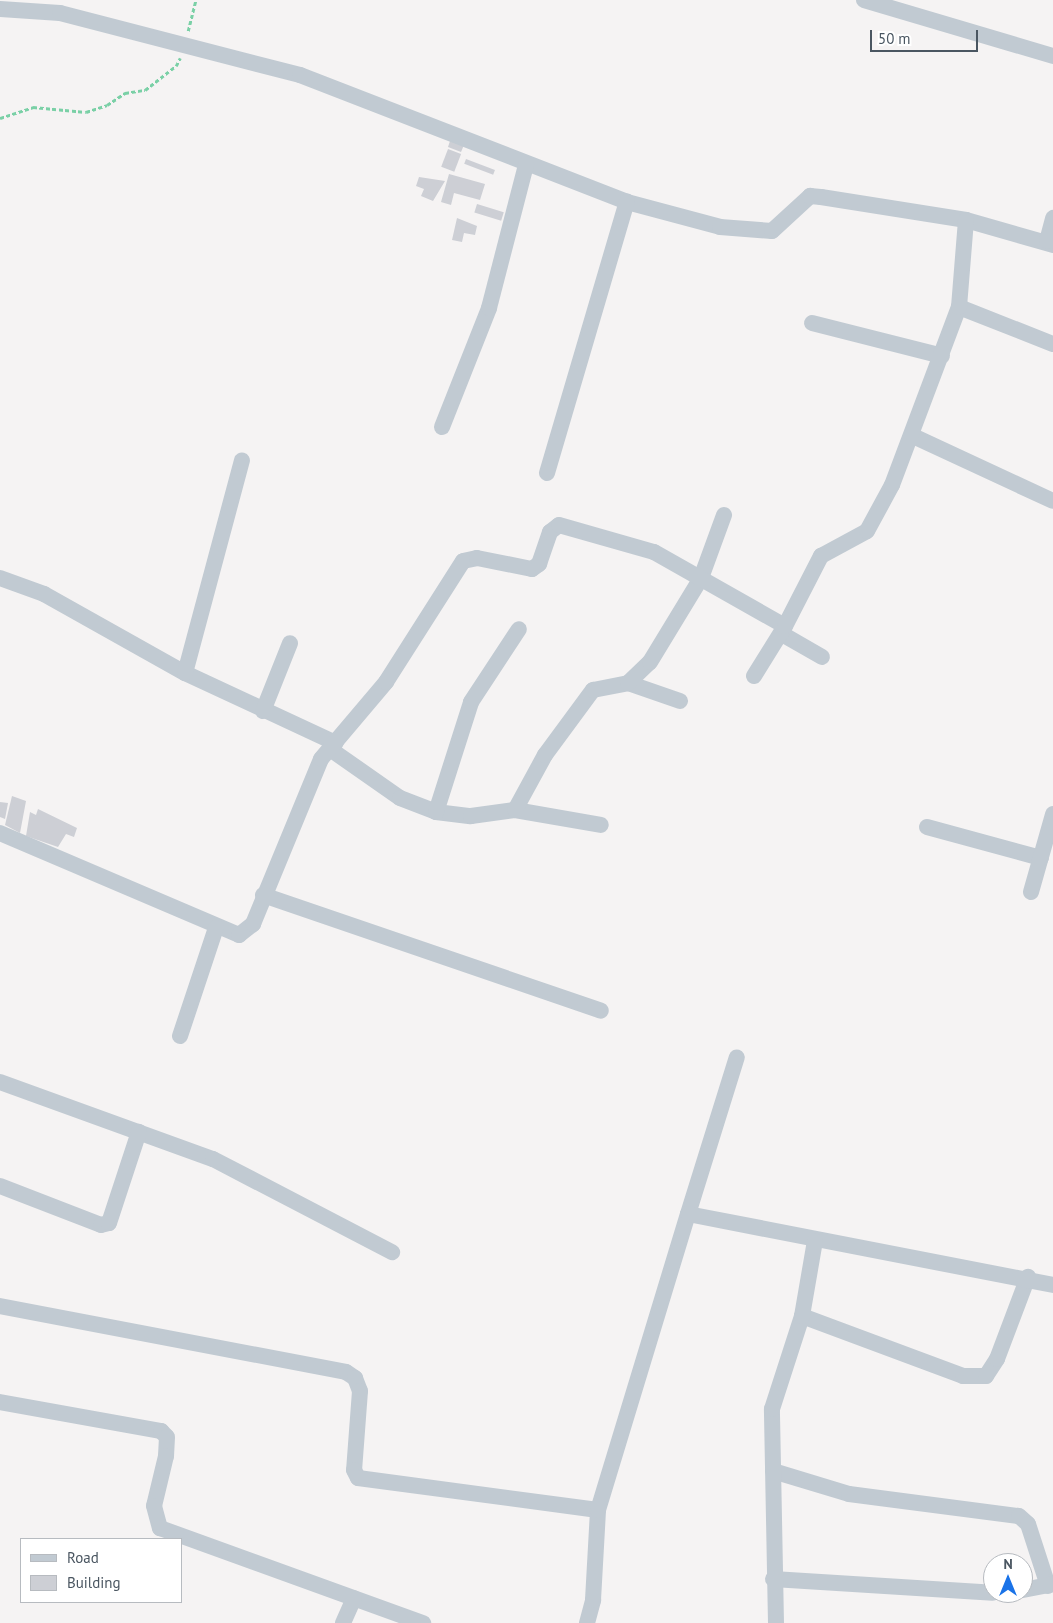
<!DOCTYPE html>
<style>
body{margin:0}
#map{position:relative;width:1053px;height:1623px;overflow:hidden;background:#f5f3f3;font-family:"PT Sans",sans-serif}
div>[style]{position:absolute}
.building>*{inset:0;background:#cdcfd5;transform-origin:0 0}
.path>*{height:2.5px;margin-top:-1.25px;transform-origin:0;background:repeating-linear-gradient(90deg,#7ad0a6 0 4px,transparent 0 6.5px)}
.minor>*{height:16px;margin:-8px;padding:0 8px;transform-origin:8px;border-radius:8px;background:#c1cad2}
span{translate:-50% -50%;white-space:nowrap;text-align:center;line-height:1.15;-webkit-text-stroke:4px #fff;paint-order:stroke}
.legend{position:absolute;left:20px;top:1538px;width:162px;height:65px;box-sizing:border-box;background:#fff;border:1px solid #b7bbc0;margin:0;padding:6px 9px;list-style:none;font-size:15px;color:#4a5661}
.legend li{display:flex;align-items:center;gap:10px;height:25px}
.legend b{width:25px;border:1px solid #b7bbc0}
.north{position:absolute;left:983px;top:1553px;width:50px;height:50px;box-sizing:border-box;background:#fff;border:1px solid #b7bbc0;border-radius:50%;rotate:0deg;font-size:14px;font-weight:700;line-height:20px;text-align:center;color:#4a5661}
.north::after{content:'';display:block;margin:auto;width:18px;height:22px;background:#1a73e8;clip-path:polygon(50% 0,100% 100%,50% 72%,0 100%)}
.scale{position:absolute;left:870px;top:30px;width:108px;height:22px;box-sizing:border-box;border:2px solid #4a5661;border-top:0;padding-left:6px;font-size:15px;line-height:18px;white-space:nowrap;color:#4a5661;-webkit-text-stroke:4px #fff;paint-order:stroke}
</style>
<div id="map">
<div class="building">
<i style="clip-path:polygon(450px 141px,464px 145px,461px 152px,448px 147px)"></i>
<i style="left:448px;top:149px;width:14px;height:19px;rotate:21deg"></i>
<i style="left:466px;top:159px;width:31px;height:5px;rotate:21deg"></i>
<i style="clip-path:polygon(449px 174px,485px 184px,480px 200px,454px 193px,451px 205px,441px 202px)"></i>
<i style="clip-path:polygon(419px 177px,445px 181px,433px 201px,421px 196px,424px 189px,416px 186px)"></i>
<i style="left:477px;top:204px;width:28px;height:9px;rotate:17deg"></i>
<i style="clip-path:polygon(457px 218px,477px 226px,475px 235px,464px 233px,462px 242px,452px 240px)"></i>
<i style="clip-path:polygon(12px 796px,26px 801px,20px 833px,5px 825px)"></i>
<i style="clip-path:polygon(0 802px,8px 803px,5px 819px,0 817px)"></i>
<i style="clip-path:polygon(38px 809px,77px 828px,74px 837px,66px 834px,58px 847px,26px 836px,30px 812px,36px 815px)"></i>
</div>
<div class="path">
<i style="left:188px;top:31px;width:32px;rotate:-76deg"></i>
<i style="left:0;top:118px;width:35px;rotate:-18deg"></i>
<i style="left:33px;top:107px;width:53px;rotate:5.4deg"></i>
<i style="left:86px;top:112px;width:22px;rotate:-18deg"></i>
<i style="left:107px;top:105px;width:22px;rotate:-34deg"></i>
<i style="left:125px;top:93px;width:20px;rotate:-9deg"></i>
<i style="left:145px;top:90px;width:39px;rotate:-38deg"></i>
<i style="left:176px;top:66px;width:9px;rotate:-63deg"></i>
</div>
<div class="minor">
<i style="left:864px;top:0;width:197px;rotate:16.5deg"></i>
<i style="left:0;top:9px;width:60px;rotate:3.8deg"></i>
<i style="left:60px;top:13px;width:248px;rotate:14.5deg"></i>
<i style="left:300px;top:75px;width:351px;rotate:21.2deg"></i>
<i style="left:627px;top:202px;width:96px;rotate:15deg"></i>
<i style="left:720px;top:227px;width:52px;rotate:4.4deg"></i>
<i style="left:772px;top:231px;width:52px;rotate:-42.6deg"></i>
<i style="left:810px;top:196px;width:11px;rotate:5deg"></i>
<i style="left:821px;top:197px;width:147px;rotate:9deg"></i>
<i style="left:966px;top:220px;width:91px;rotate:16deg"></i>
<i style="left:1047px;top:241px;width:24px;rotate:-75deg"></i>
<i style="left:959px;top:307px;width:101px;rotate:21.5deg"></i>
<i style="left:812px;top:323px;width:134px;rotate:14.2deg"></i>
<i style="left:442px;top:427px;width:128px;rotate:-68.4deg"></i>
<i style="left:489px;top:308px;width:148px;rotate:-75.5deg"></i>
<i style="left:913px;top:436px;width:154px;rotate:24.9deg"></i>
<i style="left:547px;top:473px;width:283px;rotate:-73.6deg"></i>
<i style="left:0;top:578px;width:47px;rotate:20deg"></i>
<i style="left:44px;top:594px;width:162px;rotate:29.3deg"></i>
<i style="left:185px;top:673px;width:166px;rotate:24.9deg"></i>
<i style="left:782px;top:634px;width:46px;rotate:29.9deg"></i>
<i style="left:185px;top:673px;width:220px;rotate:-75deg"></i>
<i style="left:754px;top:676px;width:59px;rotate:-58.2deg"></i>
<i style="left:628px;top:683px;width:55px;rotate:19.1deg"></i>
<i style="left:263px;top:711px;width:73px;rotate:-68.3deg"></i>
<i style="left:330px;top:749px;width:85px;rotate:35deg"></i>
<i style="left:400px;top:798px;width:39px;rotate:21deg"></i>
<i style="left:436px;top:812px;width:35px;rotate:7deg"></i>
<i style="left:471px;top:816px;width:44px;rotate:-7.8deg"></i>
<i style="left:515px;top:810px;width:87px;rotate:9.9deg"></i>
<i style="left:515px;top:810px;width:63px;rotate:-61.4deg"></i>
<i style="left:545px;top:755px;width:81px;rotate:-53.6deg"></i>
<i style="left:593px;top:690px;width:36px;rotate:-11deg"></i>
<i style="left:628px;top:683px;width:30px;rotate:-44deg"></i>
<i style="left:650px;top:662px;width:98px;rotate:-58.7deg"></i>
<i style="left:701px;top:578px;width:67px;rotate:-69.9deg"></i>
<i style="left:436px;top:812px;width:115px;rotate:-72.3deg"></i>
<i style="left:471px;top:702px;width:87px;rotate:-56.7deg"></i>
<i style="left:927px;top:827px;width:118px;rotate:15.2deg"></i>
<i style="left:0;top:833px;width:260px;rotate:23.1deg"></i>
<i style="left:239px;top:935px;width:18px;rotate:-38deg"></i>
<i style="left:253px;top:924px;width:178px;rotate:-67.6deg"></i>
<i style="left:321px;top:759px;width:101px;rotate:-49.8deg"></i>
<i style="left:386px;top:682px;width:143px;rotate:-57.5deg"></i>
<i style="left:463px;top:561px;width:14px;rotate:-12deg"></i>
<i style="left:477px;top:558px;width:56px;rotate:11.3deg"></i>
<i style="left:532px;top:569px;width:9px;rotate:-36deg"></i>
<i style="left:539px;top:564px;width:34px;rotate:-71deg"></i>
<i style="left:550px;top:532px;width:11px;rotate:-38deg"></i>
<i style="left:559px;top:525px;width:99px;rotate:15.9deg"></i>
<i style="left:654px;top:552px;width:150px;rotate:29.5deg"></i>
<i style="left:785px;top:626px;width:79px;rotate:-62.8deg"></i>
<i style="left:821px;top:556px;width:52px;rotate:-28.5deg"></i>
<i style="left:867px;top:531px;width:52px;rotate:-61.5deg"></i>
<i style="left:892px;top:485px;width:190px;rotate:-69.4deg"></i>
<i style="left:959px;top:307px;width:87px;rotate:-85.4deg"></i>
<i style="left:1031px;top:892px;width:81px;rotate:-74.2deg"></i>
<i style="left:263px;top:895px;width:357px;rotate:18.9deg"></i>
<i style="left:180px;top:1036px;width:114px;rotate:-71.6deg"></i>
<i style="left:0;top:1082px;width:226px;rotate:19.9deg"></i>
<i style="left:213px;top:1159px;width:202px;rotate:27.5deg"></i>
<i style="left:0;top:1186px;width:108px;rotate:21.1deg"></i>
<i style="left:101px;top:1225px;width:8px;rotate:-14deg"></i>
<i style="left:109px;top:1223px;width:96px;rotate:-71.8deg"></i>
<i style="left:688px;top:1214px;width:164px;rotate:-72.7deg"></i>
<i style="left:0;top:1306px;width:352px;rotate:10.8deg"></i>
<i style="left:346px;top:1372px;width:11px;rotate:34deg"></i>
<i style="left:355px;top:1378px;width:14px;rotate:69deg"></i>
<i style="left:360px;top:1391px;width:79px;rotate:94.3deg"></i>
<i style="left:354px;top:1470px;width:9px;rotate:63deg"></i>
<i style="left:358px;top:1478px;width:242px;rotate:7.6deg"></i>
<i style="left:802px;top:1316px;width:172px;rotate:20.4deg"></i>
<i style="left:963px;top:1376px;width:23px"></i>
<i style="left:986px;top:1376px;width:20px;rotate:-57deg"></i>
<i style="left:997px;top:1359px;width:88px;rotate:-69.3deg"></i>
<i style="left:0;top:1402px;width:164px;rotate:10.2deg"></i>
<i style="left:161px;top:1431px;width:8px;rotate:45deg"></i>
<i style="left:167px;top:1437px;width:19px;rotate:93deg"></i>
<i style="left:166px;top:1456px;width:51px;rotate:103.5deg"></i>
<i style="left:154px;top:1506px;width:23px;rotate:75deg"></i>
<i style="left:160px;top:1528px;width:280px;rotate:19.9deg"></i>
<i style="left:773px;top:1471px;width:79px;rotate:16.8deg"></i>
<i style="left:849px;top:1494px;width:171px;rotate:7.4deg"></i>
<i style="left:1019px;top:1516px;width:12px;rotate:42deg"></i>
<i style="left:1028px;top:1524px;width:65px;rotate:72.1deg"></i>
<i style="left:773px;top:1579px;width:220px;rotate:3.6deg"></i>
<i style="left:1023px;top:1590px;width:31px;rotate:-11deg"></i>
<i style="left:343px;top:1623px;width:27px;rotate:-66deg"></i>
<i style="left:587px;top:1623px;width:24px;rotate:-75deg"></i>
<i style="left:593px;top:1600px;width:90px;rotate:-86.8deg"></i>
<i style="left:598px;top:1510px;width:309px;rotate:-73.1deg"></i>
<i style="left:688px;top:1214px;width:372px;rotate:11deg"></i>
<i style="left:776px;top:1623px;width:214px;rotate:-91.1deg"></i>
<i style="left:772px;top:1409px;width:98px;rotate:-72.1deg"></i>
<i style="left:802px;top:1316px;width:76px;rotate:-80.2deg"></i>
</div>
<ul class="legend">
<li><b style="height:6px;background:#c1cad2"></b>Road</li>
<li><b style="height:14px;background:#cdcfd5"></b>Building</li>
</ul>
<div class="north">N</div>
<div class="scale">50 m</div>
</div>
